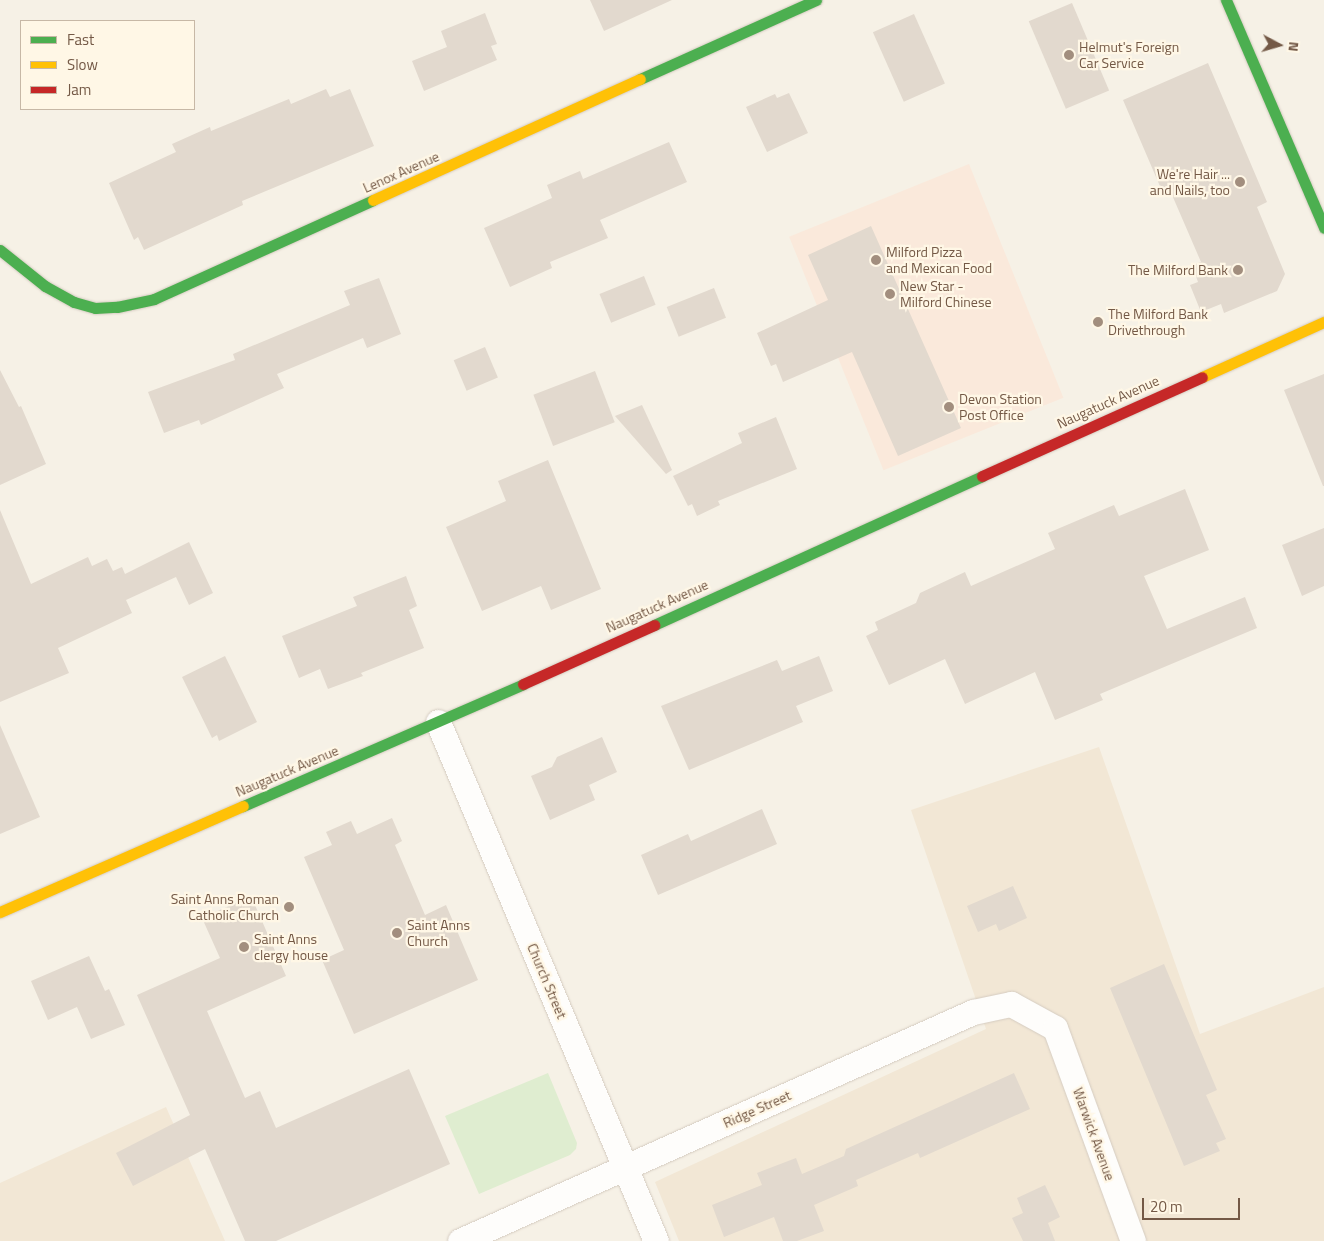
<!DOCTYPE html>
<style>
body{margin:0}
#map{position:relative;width:1324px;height:1241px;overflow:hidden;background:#f6f1e6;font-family:"Titillium Web",sans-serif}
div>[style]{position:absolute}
.residential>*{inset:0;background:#f2e7d5}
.commercial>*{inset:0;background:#fae9db;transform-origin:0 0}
.green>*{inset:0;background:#dfedd0}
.building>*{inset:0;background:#e2d9ce;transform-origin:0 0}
.roads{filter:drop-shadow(0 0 1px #d5ccc1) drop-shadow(0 0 1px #d5ccc1)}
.street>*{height:25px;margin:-12.5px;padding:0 12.5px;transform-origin:12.5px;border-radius:12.5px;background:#fefdfb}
.fast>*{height:11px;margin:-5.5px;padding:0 5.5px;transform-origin:5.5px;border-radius:5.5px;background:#4caf50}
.slow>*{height:11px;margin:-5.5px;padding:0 5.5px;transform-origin:5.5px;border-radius:5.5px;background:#ffc107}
.jam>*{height:11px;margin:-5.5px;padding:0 5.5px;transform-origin:5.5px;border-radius:5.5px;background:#c62828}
.dots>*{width:14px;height:14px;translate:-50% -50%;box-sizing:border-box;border:2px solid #fff7e6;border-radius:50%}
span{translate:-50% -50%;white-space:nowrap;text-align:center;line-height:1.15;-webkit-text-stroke:4.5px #fff7e6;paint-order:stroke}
.poi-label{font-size:14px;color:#745946}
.left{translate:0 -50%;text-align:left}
.right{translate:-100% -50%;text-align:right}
.street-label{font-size:14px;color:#745946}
.legend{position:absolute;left:20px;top:20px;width:175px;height:90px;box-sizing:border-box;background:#fff7e6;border:1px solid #c7b8a6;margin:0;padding:6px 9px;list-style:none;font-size:15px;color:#745946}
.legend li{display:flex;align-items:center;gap:10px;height:25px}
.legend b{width:25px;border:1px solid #c7b8a6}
.north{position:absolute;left:1254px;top:20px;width:50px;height:50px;-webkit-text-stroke:4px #fff7e6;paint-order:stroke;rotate:96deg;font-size:14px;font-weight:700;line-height:20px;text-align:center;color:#745946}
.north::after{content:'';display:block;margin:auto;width:18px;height:22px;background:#745946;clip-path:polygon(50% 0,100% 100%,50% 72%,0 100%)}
.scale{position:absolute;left:1142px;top:1198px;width:98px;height:22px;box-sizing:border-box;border:2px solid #745946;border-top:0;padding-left:6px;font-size:15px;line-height:18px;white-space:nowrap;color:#745946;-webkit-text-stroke:4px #fff7e6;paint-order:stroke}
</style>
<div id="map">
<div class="residential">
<i style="clip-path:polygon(1099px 747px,1200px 1034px,1324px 987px,1324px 1241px,679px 1241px,655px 1182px,986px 1029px,911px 810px)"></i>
<i style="clip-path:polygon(166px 1107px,225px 1241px,0 1241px,0 1183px)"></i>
</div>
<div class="commercial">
<i style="left:969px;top:164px;width:252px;height:194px;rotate:68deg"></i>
</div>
<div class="green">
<i style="clip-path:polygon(548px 1073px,577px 1143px,576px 1149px,570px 1155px,479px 1194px,445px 1116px)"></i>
</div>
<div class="building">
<i style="clip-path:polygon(590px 0,672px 0,604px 31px)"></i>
<i style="left:1072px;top:3px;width:95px;height:47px;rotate:67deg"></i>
<i style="clip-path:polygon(485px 13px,497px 44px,491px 46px,497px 60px,424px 91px,412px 61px,447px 47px,441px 31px)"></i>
<i style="left:914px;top:14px;width:76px;height:45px;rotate:66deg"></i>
<i style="clip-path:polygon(1208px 63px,1267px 202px,1257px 207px,1285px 274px,1277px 291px,1224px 313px,1221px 304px,1201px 312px,1190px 285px,1198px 282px,1192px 265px,1201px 262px,1169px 188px,1162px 191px,1123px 100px)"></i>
<i style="clip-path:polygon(326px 89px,330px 97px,350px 89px,374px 146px,242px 201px,243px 205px,144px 250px,138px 237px,134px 240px,109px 183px,176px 152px,172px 144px,210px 127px,211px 131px,289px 99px,291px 104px)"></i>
<i style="clip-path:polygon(789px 93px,808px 133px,767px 152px,746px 107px,775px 94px,777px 98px)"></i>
<i style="clip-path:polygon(669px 142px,687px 182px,600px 220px,608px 238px,550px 262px,552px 268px,510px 287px,484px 228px,552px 198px,547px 185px,580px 171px,583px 179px)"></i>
<i style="clip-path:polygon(871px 226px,961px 428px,898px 456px,852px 352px,783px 382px,776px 364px,771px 366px,757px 333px,828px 300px,808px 255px)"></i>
<i style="left:644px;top:276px;width:31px;height:48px;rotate:68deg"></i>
<i style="clip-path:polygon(379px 278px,401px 334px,367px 348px,363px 338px,277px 374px,284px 388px,201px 425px,199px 420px,164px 433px,148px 392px,235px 360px,233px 354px,350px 305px,344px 291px)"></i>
<i style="left:714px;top:288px;width:32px;height:51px;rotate:68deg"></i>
<i style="left:485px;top:347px;width:33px;height:34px;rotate:67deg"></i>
<i style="clip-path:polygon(0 370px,19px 407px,21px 406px,46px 464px,0 485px)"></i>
<i style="left:595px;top:371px;width:55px;height:66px;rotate:69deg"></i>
<i style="clip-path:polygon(1324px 374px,1324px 486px,1323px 486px,1284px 390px)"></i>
<i style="clip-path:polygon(642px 405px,672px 470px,666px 474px,615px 416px)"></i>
<i style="clip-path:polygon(776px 417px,797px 469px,718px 501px,720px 505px,697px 516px,692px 504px,688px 506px,673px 476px,742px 443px,738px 433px)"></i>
<i style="clip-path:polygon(548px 460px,601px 589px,551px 610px,541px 586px,482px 611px,446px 527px,506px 501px,498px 481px)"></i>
<i style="clip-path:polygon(1185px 489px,1209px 550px,1144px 576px,1167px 629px,1245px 597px,1257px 628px,1100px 694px,1103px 700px,1055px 720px,1035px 672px,965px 704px,945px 659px,889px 685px,866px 636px,878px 630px,875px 622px,916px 603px,920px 593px,965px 572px,971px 586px,1055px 549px,1048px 533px,1114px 505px,1119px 516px)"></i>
<i style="clip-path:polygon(0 510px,31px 584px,88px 557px,92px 566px,107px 559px,113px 571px,122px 567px,125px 574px,189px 542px,213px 593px,189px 605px,176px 577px,126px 600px,132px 613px,58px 648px,69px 673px,0 702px)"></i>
<i style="clip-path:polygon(1324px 528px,1324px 586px,1302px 596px,1282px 545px)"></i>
<i style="clip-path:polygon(406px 576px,417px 606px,409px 610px,424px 648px,361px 673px,363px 676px,328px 689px,320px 669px,299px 678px,282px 636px,357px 606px,353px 597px)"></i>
<i style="clip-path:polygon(225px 656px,257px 722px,219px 741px,217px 735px,212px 738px,182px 677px)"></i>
<i style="clip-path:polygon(819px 656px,833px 691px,796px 706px,803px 722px,689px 770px,661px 706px,777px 660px,782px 671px)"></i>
<i style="clip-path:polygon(0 725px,40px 817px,0 834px)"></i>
<i style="clip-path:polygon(602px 737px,617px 772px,589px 785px,595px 800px,550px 820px,531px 776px,552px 767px,557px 757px)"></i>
<i style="clip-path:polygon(762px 809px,777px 844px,658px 895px,641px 855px,688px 834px,691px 841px)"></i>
<i style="clip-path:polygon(392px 818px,402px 841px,395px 845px,425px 915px,446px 905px,478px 980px,354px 1034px,322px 960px,344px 950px,304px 857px,332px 845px,326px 832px,351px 821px,357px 834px)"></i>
<i style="clip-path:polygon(1013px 886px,1027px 918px,999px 931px,996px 924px,978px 932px,967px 906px)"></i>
<i style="clip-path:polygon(251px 896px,286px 976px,207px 1011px,245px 1098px,260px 1091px,276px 1128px,409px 1069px,450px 1164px,276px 1241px,245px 1241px,205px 1149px,133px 1186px,116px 1153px,190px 1115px,137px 995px,220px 958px,202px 918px)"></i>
<i style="clip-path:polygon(89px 956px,105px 991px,109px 989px,125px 1025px,91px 1039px,77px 1007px,48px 1020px,31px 981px)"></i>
<i style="clip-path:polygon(1164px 964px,1217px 1090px,1206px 1095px,1226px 1139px,1216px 1143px,1220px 1151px,1184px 1166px,1110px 988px)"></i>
<i style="clip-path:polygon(1014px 1073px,1030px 1109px,920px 1158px,918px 1153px,856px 1180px,858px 1186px,814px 1205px,824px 1231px,797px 1241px,783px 1241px,774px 1217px,724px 1237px,712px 1205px,762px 1185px,757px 1173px,796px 1158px,802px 1174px,844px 1156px,846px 1149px)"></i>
<i style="clip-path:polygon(1045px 1185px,1060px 1217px,1048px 1223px,1055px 1241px,1023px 1241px,1012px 1218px,1023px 1213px,1017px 1198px)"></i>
</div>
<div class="roads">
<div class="street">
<i style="left:438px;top:722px;width:563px;rotate:67.22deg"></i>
<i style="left:460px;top:1241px;width:562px;rotate:-24.06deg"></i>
<i style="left:973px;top:1012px;width:39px;rotate:-12deg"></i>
<i style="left:1011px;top:1004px;width:50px;rotate:28.6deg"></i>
<i style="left:1055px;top:1028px;width:227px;rotate:69.9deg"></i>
</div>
<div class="fast">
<i style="left:1226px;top:0;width:248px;rotate:66.7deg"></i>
<i style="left:640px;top:79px;width:193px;rotate:-24.2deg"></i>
<i style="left:0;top:250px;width:58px;rotate:38.7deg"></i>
<i style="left:45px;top:286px;width:33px;rotate:29deg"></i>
<i style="left:74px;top:302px;width:22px;rotate:16deg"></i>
<i style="left:95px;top:308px;width:22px;rotate:-3deg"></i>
<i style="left:117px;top:307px;width:38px;rotate:-12deg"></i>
<i style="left:154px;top:299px;width:240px;rotate:-24.3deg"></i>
<i style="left:654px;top:625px;width:360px;rotate:-24.4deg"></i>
<i style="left:243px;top:806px;width:305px;rotate:-23.5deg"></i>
</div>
<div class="slow">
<i style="left:373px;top:200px;width:293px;rotate:-24.4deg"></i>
<i style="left:1202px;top:377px;width:134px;rotate:-24.3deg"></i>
<i style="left:0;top:912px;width:265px;rotate:-23.6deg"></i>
</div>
<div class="jam">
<i style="left:982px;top:476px;width:241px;rotate:-24.2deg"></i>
<i style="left:523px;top:684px;width:144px;rotate:-24.2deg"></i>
</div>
</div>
<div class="dots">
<i style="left:1069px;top:55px;background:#a28e7e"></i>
<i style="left:1240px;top:182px;background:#a28e7e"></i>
<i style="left:876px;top:260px;background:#a28e7e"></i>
<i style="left:1238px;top:270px;background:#a28e7e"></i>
<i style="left:890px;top:294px;background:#a28e7e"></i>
<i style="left:1098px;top:322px;background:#a28e7e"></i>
<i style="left:949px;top:407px;background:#a28e7e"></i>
<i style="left:289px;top:907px;background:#a28e7e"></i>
<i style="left:397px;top:933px;background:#a28e7e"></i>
<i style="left:244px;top:947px;background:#a28e7e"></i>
</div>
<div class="poi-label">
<span class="left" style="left:1079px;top:55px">Helmut's Foreign<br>Car Service</span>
<span class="right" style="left:1230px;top:182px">We're Hair ...<br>and Nails, too</span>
<span class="left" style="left:886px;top:260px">Milford Pizza<br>and Mexican Food</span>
<span class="right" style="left:1228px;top:270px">The Milford Bank</span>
<span class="left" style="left:900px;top:294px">New Star -<br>Milford Chinese</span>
<span class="left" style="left:1108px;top:322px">The Milford Bank<br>Drivethrough</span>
<span class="left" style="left:959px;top:407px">Devon Station<br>Post Office</span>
<span class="right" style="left:279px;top:907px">Saint Anns Roman<br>Catholic Church</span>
<span class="left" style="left:407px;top:933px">Saint Anns<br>Church</span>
<span class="left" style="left:254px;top:947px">Saint Anns<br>clergy house</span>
</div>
<div class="street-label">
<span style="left:401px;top:172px;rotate:-24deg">Lenox Avenue</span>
<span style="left:1108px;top:402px;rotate:-24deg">Naugatuck Avenue</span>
<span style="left:657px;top:606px;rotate:-24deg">Naugatuck Avenue</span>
<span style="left:287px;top:771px;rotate:-23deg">Naugatuck Avenue</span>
<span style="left:547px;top:981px;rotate:67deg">Church Street</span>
<span style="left:757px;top:1109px;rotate:-24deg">Ridge Street</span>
<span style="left:1094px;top:1134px;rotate:70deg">Warwick Avenue</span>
</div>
<ul class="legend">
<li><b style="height:6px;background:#4caf50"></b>Fast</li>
<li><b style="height:6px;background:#ffc107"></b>Slow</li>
<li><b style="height:6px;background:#c62828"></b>Jam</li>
</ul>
<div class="north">N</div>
<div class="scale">20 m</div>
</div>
